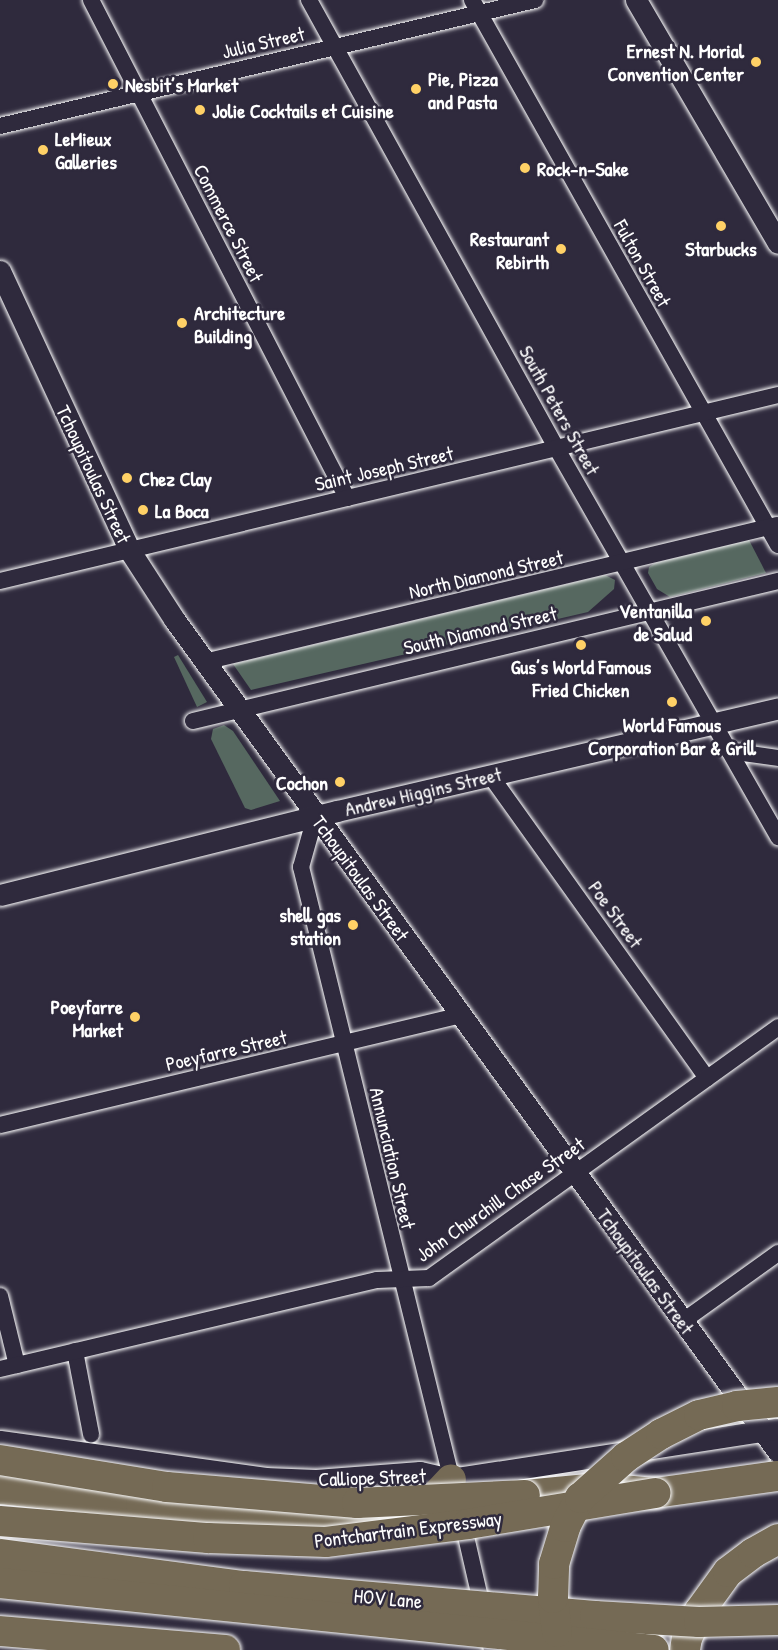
<!DOCTYPE html>
<meta charset="utf-8">
<style>
body{margin:0}
#map{position:relative;width:778px;height:1650px;overflow:hidden;background:#2f2a3d;font-family:"Patrick Hand",sans-serif}
div>[style]{position:absolute}
.green>*{inset:0;background:#566860}
.roads{filter:drop-shadow(0 0 2px #fff) drop-shadow(0 0 2px #fff)}
.minor>*{height:16px;margin:-8px;padding:0 8px;transform-origin:8px;border-radius:8px;background:#2f2a3d}
.tertiary>*{height:21px;margin:-10.5px;padding:0 10.5px;transform-origin:10.5px;border-radius:10.5px;background:#2f2a3d}
.motorway>*{height:30px;margin:-15px;padding:0 15px;transform-origin:15px;border-radius:15px;background:#756a55}
.bridges{filter:drop-shadow(0 0 2px #fff) drop-shadow(0 0 2px #fff)}
.motorway-bridge>*{height:30px;margin:-15px;padding:0 15px;transform-origin:15px;border-radius:15px;background:#756a55}
.dots>*{width:16px;height:16px;translate:-50% -50%;box-sizing:border-box;border:3px solid #2f2a3d;border-radius:50%}
span{translate:-50% -50%;white-space:nowrap;text-align:center;line-height:1.15;-webkit-text-stroke:5px #2f2a3d;paint-order:stroke}
.street-label{font-size:20px;color:#fff}
.poi-label{font-size:20px;color:#fff;font-weight:700}
.right{translate:-100% -50%;text-align:right}
.left{translate:0 -50%;text-align:left}
</style>
<div id="map">
<div class="green">
<i style="clip-path:polygon(749px 540px,766px 573px,670px 597px,657px 589px,648px 573px,649px 567px,655px 563px)"></i>
<i style="clip-path:polygon(605px 575px,615px 580px,614px 589px,588px 612px,251px 690px,233px 664px)"></i>
<i style="clip-path:polygon(178px 655px,207px 702px,197px 707px,174px 657px)"></i>
<i style="clip-path:polygon(224px 725px,233px 731px,280px 801px,251px 810px,245px 808px,211px 739px,213px 729px)"></i>
</div>
<div class="roads">
<div class="minor">
<i style="left:91px;top:0;width:560px;rotate:62.79deg"></i>
<i style="left:309px;top:0;width:513px;rotate:61.09deg"></i>
<i style="left:557px;top:449px;width:447px;rotate:60.3deg"></i>
<i style="left:472px;top:0;width:625px;rotate:60.69deg"></i>
<i style="left:0;top:126px;width:550px;rotate:-13.25deg"></i>
<i style="left:0;top:581px;width:800px;rotate:-13.45deg"></i>
<i style="left:204px;top:662px;width:589px;rotate:-13.45deg"></i>
<i style="left:193px;top:721px;width:602px;rotate:-13.46deg"></i>
<i style="left:729px;top:751px;width:49px;rotate:8.1deg"></i>
<i style="left:490px;top:775px;width:373px;rotate:54.4deg"></i>
<i style="left:315px;top:817px;width:52px;rotate:105.6deg"></i>
<i style="left:301px;top:867px;width:636px;rotate:76.18deg"></i>
<i style="left:0;top:1125px;width:474px;rotate:-13.4deg"></i>
<i style="left:0;top:1296px;width:71px;rotate:76.2deg"></i>
<i style="left:683px;top:1321px;width:117px;rotate:-35.6deg"></i>
<i style="left:75px;top:1351px;width:85px;rotate:79.1deg"></i>
<i style="left:0;top:1369px;width:387px;rotate:-13.3deg"></i>
<i style="left:377px;top:1280px;width:52px;rotate:-2.2deg"></i>
<i style="left:429px;top:1278px;width:430px;rotate:-35.7deg"></i>
<i style="left:462px;top:1519px;width:134px;rotate:77.1deg"></i>
</div>
<div class="tertiary">
<i style="left:636px;top:0;width:281px;rotate:59.7deg"></i>
<i style="left:0;top:271px;width:309px;rotate:65.1deg"></i>
<i style="left:130px;top:551px;width:81px;rotate:57.1deg"></i>
<i style="left:174px;top:619px;width:1029px;rotate:54.05deg"></i>
<i style="left:0;top:895px;width:347px;rotate:-14deg"></i>
<i style="left:337px;top:811px;width:453px;rotate:-13.1deg"></i>
<i style="left:0;top:1441px;width:268px;rotate:7.9deg"></i>
<i style="left:265px;top:1478px;width:51px;rotate:2.2deg"></i>
<i style="left:316px;top:1480px;width:104px;rotate:-4.4deg"></i>
<i style="left:420px;top:1472px;width:32px;rotate:13deg"></i>
<i style="left:451px;top:1479px;width:328px;rotate:-8.8deg"></i>
</div>
<div class="motorway">
<i style="left:0;top:1489px;width:142px;rotate:6.1deg"></i>
<i style="left:141px;top:1504px;width:182px;rotate:4.7deg"></i>
<i style="left:322px;top:1519px;width:56px;rotate:-3.1deg"></i>
<i style="left:378px;top:1516px;width:50px;rotate:-12.7deg"></i>
<i style="left:427px;top:1505px;width:35px;rotate:-47deg"></i>
<i style="left:525px;top:1495px;width:74px;rotate:-5.4deg"></i>
<i style="left:599px;top:1488px;width:56px;rotate:5.1deg"></i>
<i style="left:655px;top:1493px;width:124px;rotate:-7.9deg"></i>
<i style="left:0;top:1631px;width:226px;rotate:4.8deg"></i>
<i style="left:685px;top:1650px;width:12px;rotate:-81deg"></i>
<i style="left:687px;top:1638px;width:29px;rotate:-65deg"></i>
<i style="left:699px;top:1612px;width:49px;rotate:-54.1deg"></i>
<i style="left:728px;top:1572px;width:31px;rotate:-37deg"></i>
<i style="left:753px;top:1553px;width:29px;rotate:-29deg"></i>
</div>
</div>
<div class="bridges">
<div class="motorway-bridge">
<i style="left:0;top:1460px;width:169px;rotate:9.2deg"></i>
<i style="left:167px;top:1487px;width:191px;rotate:4.8deg"></i>
<i style="left:357px;top:1503px;width:168px;rotate:-2.7deg"></i>
<i style="left:0;top:1521px;width:209px;rotate:4.7deg"></i>
<i style="left:208px;top:1538px;width:118px;rotate:1.9deg"></i>
<i style="left:326px;top:1542px;width:143px;rotate:-7.2deg"></i>
<i style="left:468px;top:1524px;width:190px;rotate:-9.4deg"></i>
<i style="left:0;top:1554px;width:246px;rotate:7.5deg"></i>
<i style="left:244px;top:1586px;width:352px;rotate:4.9deg"></i>
<i style="left:595px;top:1616px;width:104px;rotate:3.3deg"></i>
<i style="left:699px;top:1622px;width:79px;rotate:-1.5deg"></i>
<i style="left:0;top:1583px;width:657px;rotate:5.85deg"></i>
<i style="left:557px;top:1632px;width:34px;rotate:-97deg"></i>
<i style="left:553px;top:1598px;width:34px;rotate:-88deg"></i>
<i style="left:554px;top:1564px;width:39px;rotate:-73deg"></i>
<i style="left:565px;top:1527px;width:33px;rotate:-63deg"></i>
<i style="left:580px;top:1498px;width:62px;rotate:-41.7deg"></i>
<i style="left:626px;top:1457px;width:42px;rotate:-33.3deg"></i>
<i style="left:661px;top:1434px;width:42px;rotate:-26.6deg"></i>
<i style="left:699px;top:1415px;width:39px;rotate:-13deg"></i>
<i style="left:737px;top:1406px;width:41px;rotate:-5.6deg"></i>
</div>
</div>
<div class="dots">
<i style="left:756px;top:62px;background:#ffd166"></i>
<i style="left:113px;top:84px;background:#ffd166"></i>
<i style="left:416px;top:89px;background:#ffd166"></i>
<i style="left:200px;top:110px;background:#ffd166"></i>
<i style="left:43px;top:150px;background:#ffd166"></i>
<i style="left:525px;top:168px;background:#ffd166"></i>
<i style="left:721px;top:226px;background:#ffd166"></i>
<i style="left:561px;top:249px;background:#ffd166"></i>
<i style="left:182px;top:323px;background:#ffd166"></i>
<i style="left:127px;top:478px;background:#ffd166"></i>
<i style="left:143px;top:510px;background:#ffd166"></i>
<i style="left:706px;top:621px;background:#ffd166"></i>
<i style="left:581px;top:645px;background:#ffd166"></i>
<i style="left:672px;top:702px;background:#ffd166"></i>
<i style="left:340px;top:782px;background:#ffd166"></i>
<i style="left:353px;top:925px;background:#ffd166"></i>
<i style="left:135px;top:1017px;background:#ffd166"></i>
</div>
<div class="street-label">
<span style="left:263px;top:42px;rotate:-13deg">Julia Street</span>
<span style="left:229px;top:223px;rotate:63deg">Commerce Street</span>
<span style="left:643px;top:263px;rotate:61deg">Fulton Street</span>
<span style="left:560px;top:410px;rotate:61deg">South Peters Street</span>
<span style="left:384px;top:468px;rotate:-13deg">Saint Joseph Street</span>
<span style="left:94px;top:474px;rotate:65deg">Tchoupitoulas Street</span>
<span style="left:486px;top:574px;rotate:-13deg">North Diamond Street</span>
<span style="left:480px;top:630px;rotate:-13deg">South Diamond Street</span>
<span style="left:423px;top:791px;rotate:-13deg">Andrew Higgins Street</span>
<span style="left:361px;top:878px;rotate:54deg">Tchoupitoulas Street</span>
<span style="left:616px;top:914px;rotate:54deg">Poe Street</span>
<span style="left:226px;top:1050px;rotate:-13deg">Poeyfarre Street</span>
<span style="left:393px;top:1158px;rotate:77deg">Annunciation Street</span>
<span style="left:500px;top:1199px;rotate:-35deg">John Churchill Chase Street</span>
<span style="left:646px;top:1271px;rotate:54deg">Tchoupitoulas Street</span>
<span style="left:372px;top:1477px;rotate:-2deg">Calliope Street</span>
<span style="left:408px;top:1529px;rotate:-7deg">Pontchartrain Expressway</span>
<span style="left:388px;top:1598px;rotate:5deg">HOV Lane</span>
</div>
<div class="poi-label">
<span class="right" style="left:744px;top:62px">Ernest N. Morial<br>Convention Center</span>
<span class="left" style="left:428px;top:90px">Pie, Pizza<br>and Pasta</span>
<span class="left" style="left:125px;top:84px">Nesbit’s Market</span>
<span class="left" style="left:212px;top:110px">Jolie Cocktails et Cuisine</span>
<span class="left" style="left:55px;top:150px">LeMieux<br>Galleries</span>
<span class="left" style="left:537px;top:168px">Rock-n-Sake</span>
<span class="right" style="left:549px;top:250px">Restaurant<br>Rebirth</span>
<span style="left:721px;top:248px">Starbucks</span>
<span class="left" style="left:194px;top:324px">Architecture<br>Building</span>
<span class="left" style="left:139px;top:478px">Chez Clay</span>
<span class="left" style="left:155px;top:510px">La Boca</span>
<span class="right" style="left:692px;top:622px">Ventanilla<br>de Salud</span>
<span style="left:581px;top:678px">Gus’s World Famous<br>Fried Chicken</span>
<span style="left:672px;top:736px">World Famous<br>Corporation Bar &amp; Grill</span>
<span class="right" style="left:328px;top:782px">Cochon</span>
<span class="right" style="left:341px;top:926px">shell gas<br>station</span>
<span class="right" style="left:123px;top:1018px">Poeyfarre<br>Market</span>
</div>
</div>
